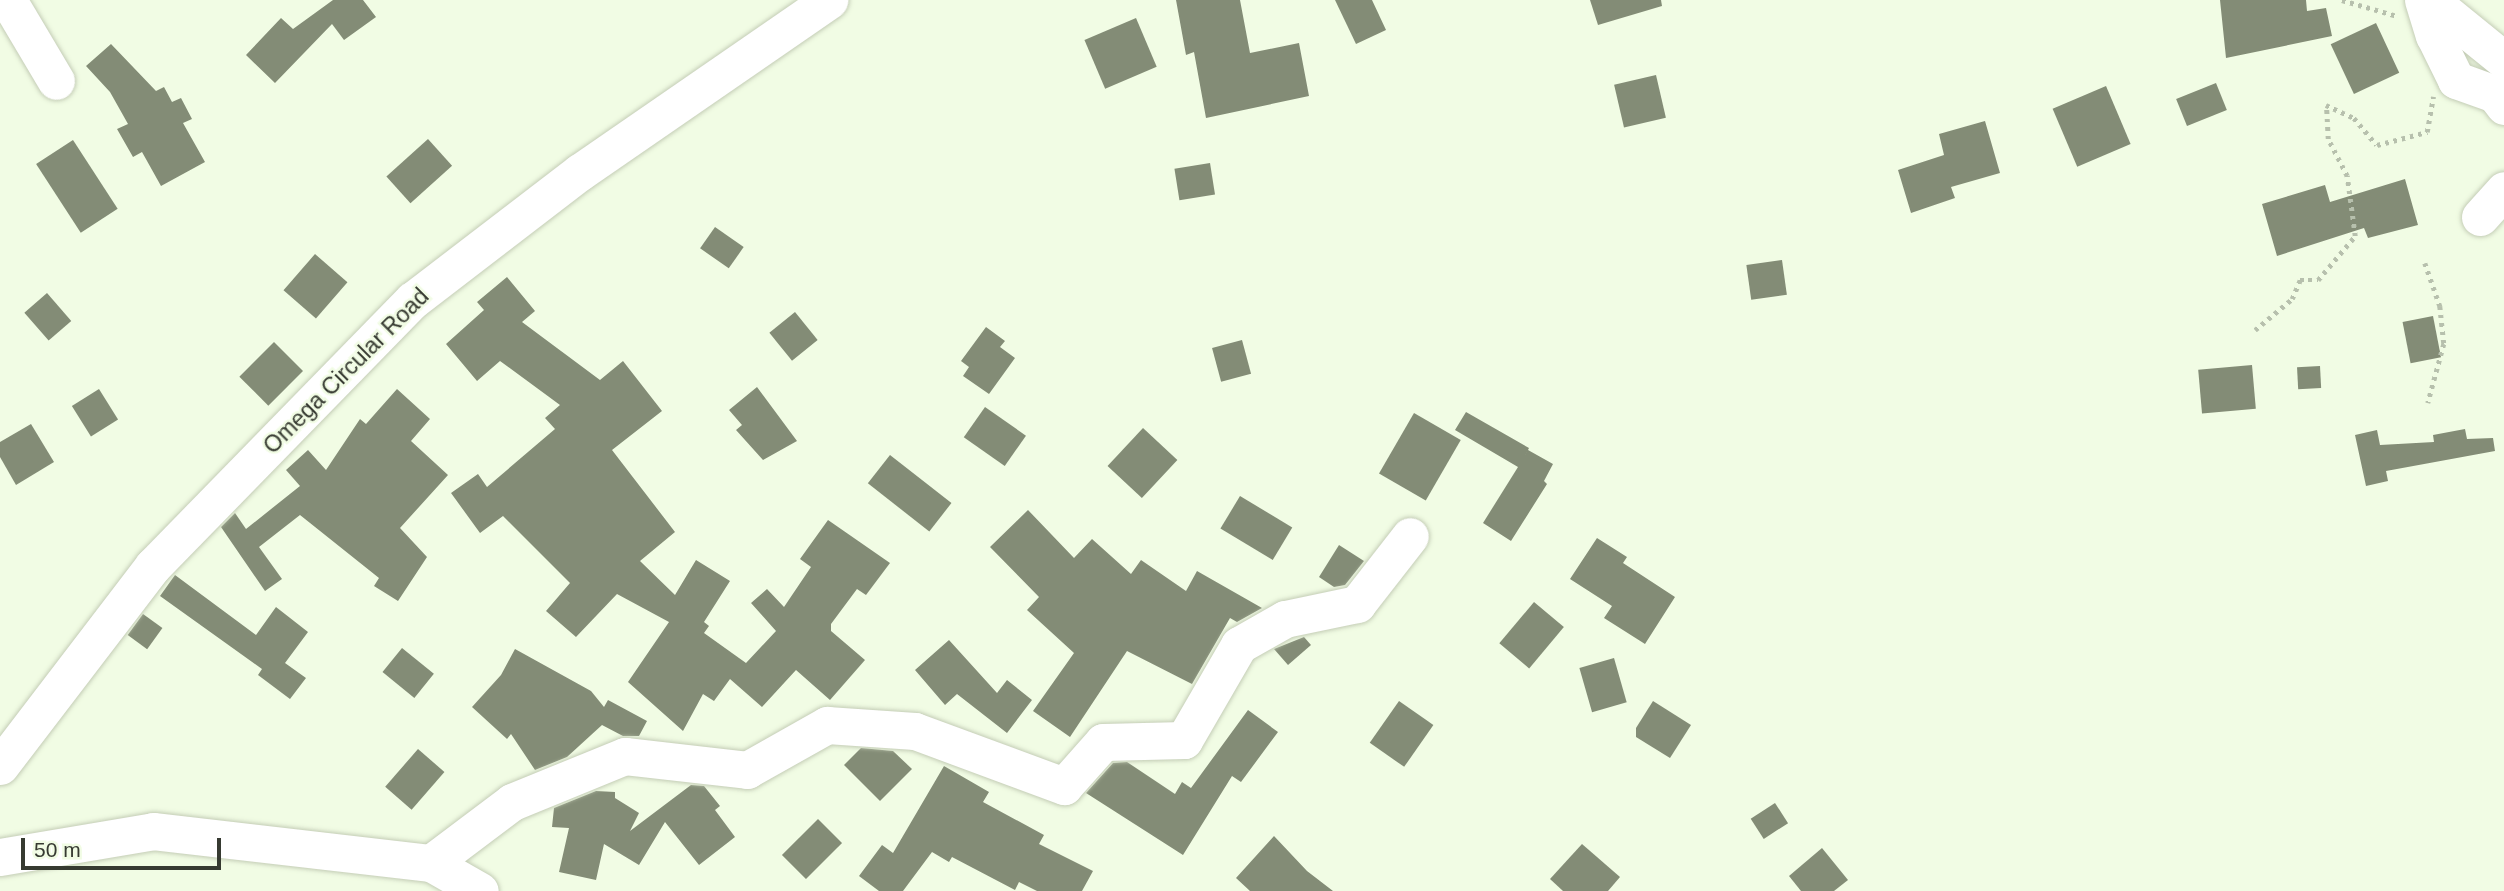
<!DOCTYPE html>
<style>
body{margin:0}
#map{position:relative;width:2504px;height:891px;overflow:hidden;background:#f1fce4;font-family:Arial,sans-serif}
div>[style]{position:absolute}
.building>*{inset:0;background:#838c76;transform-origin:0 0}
.path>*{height:4.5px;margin-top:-2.25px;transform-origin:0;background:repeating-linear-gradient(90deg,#b7c0ad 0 3.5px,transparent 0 8.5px)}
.roads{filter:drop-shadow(0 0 2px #c4cdb6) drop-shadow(0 0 2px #c4cdb6)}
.minor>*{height:37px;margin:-18.5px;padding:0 18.5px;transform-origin:18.5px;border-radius:18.5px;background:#fff}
span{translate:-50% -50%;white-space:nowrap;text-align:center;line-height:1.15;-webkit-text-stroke:5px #f1fce4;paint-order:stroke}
.street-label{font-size:23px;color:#363a31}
.scale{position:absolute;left:21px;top:838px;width:200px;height:32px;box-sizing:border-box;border:4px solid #363a31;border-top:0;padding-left:9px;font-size:21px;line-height:24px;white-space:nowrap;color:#363a31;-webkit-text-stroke:5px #f1fce4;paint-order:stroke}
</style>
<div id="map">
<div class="building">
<i style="clip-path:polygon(333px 0,363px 0,376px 17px,344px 40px,332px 24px,275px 83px,246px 55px,281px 18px,293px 29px)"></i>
<i style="clip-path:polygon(1176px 0,1240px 0,1250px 53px,1299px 43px,1309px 96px,1206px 118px,1194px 52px,1186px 55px)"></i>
<i style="clip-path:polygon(1335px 0,1372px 0,1386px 30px,1356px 44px)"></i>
<i style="clip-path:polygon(1590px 0,1661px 0,1662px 6px,1598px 25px)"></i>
<i style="clip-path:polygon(2220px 0,2306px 0,2307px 11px,2326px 8px,2332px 36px,2226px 58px)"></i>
<i style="left:1136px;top:18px;width:53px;height:56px;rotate:67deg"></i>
<i style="left:2376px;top:23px;width:55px;height:50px;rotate:65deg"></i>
<i style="clip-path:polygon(111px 44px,156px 91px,164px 87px,172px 102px,181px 98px,192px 119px,183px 123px,205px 162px,161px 186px,142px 152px,133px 157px,117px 129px,128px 124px,110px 92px,86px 66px)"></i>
<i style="left:1656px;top:75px;width:44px;height:43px;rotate:77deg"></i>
<i style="left:2216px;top:83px;width:29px;height:43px;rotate:68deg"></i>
<i style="left:2106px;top:86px;width:63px;height:58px;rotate:67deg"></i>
<i style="clip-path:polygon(1985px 121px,2000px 173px,1951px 187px,1955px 198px,1911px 213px,1898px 170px,1944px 155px,1939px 134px)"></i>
<i style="left:428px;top:139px;width:36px;height:56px;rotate:48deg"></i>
<i style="left:73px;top:140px;width:82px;height:44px;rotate:57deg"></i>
<i style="left:1210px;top:163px;width:32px;height:36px;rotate:81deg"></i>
<i style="clip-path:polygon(2405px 179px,2418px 225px,2368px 238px,2364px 228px,2277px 256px,2262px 204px,2325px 185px,2330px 202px)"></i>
<i style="left:715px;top:227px;width:35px;height:26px;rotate:35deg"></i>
<i style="left:315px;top:254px;width:43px;height:48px;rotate:41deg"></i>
<i style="left:1782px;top:260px;width:35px;height:36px;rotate:82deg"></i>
<i style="clip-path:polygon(507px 277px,535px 311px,522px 322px,600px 380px,623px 361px,662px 411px,612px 450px,675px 532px,640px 561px,675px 595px,696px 560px,730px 581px,704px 622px,709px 626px,704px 633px,746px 663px,776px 631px,751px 603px,767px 589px,784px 607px,811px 567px,800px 559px,828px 520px,890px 563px,866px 595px,857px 589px,831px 624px,831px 631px,865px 660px,830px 700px,796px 670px,762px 707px,730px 679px,714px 701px,703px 694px,683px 731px,628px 682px,669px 622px,617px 594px,576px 637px,546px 611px,570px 583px,503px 516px,480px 533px,451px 493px,478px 474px,487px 487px,555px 429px,545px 418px,560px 405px,500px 361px,477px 381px,446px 344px,484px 310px,477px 302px)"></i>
<i style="left:47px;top:293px;width:37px;height:30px;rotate:49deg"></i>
<i style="left:795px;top:312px;width:36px;height:33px;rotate:51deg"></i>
<i style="left:2433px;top:316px;width:42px;height:31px;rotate:79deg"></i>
<i style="clip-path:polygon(986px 327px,1005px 341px,1000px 347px,1015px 358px,989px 394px,963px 376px,969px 367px,961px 361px)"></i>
<i style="left:1242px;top:340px;width:35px;height:31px;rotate:75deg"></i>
<i style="left:274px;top:342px;width:41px;height:49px;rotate:45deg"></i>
<i style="left:2252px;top:365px;width:44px;height:54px;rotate:85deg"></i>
<i style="left:2320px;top:366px;width:22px;height:23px;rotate:87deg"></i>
<i style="clip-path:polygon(757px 387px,797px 441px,763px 460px,736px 430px,742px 425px,729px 410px)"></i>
<i style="left:99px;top:389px;width:36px;height:32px;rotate:58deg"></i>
<i style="clip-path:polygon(397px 389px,430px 419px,411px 441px,448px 475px,400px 528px,427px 557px,398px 601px,374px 586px,379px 578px,300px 515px,259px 547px,282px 579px,265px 591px,221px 527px,235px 513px,246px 529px,300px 486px,286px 470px,308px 450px,326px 470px,360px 419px,366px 424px)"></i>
<i style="left:985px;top:407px;width:50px;height:37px;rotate:35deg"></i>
<i style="clip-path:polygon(1466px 412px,1529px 448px,1525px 456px,1528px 450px,1553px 464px,1544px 481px,1547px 484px,1511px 541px,1483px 523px,1518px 467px,1455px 430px)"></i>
<i style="left:1414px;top:413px;width:54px;height:70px;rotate:30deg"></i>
<i style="clip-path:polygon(31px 424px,54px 462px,16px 485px,0 457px,0 442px)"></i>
<i style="left:1143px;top:428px;width:47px;height:52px;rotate:43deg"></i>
<i style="clip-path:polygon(2465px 429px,2467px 439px,2493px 438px,2495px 451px,2386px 471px,2388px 481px,2366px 486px,2355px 435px,2377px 430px,2380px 445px,2434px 442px,2433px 435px)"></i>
<i style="left:890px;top:455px;width:78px;height:36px;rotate:38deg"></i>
<i style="left:1240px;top:496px;width:61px;height:38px;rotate:31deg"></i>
<i style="clip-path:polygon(1028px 510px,1074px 558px,1092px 539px,1131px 574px,1141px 560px,1186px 591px,1197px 571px,1262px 608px,1237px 622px,1230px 618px,1192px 684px,1127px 651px,1070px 737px,1033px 711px,1074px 653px,1027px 610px,1039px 597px,990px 547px)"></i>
<i style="clip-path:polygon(1597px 538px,1627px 557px,1623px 563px,1675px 597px,1645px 644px,1604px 618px,1612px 606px,1570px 579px)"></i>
<i style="clip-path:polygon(1339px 545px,1364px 561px,1345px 585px,1334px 587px,1319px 577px)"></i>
<i style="clip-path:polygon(175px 575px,256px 635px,276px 607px,308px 632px,285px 663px,306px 678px,290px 699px,258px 675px,262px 669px,160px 596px)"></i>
<i style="left:1534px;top:602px;width:39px;height:54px;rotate:40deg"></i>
<i style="left:143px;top:614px;width:24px;height:26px;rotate:36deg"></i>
<i style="clip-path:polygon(1304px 637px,1311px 645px,1288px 665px,1274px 649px)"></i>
<i style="clip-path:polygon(949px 640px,997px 693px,1007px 680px,1032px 700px,1007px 733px,957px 694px,945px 705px,915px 670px)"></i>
<i style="left:402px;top:648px;width:41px;height:31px;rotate:39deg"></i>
<i style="clip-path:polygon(515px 649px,591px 691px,604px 707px,608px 700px,647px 721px,639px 736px,623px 736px,602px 725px,567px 757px,535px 770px,511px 734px,507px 739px,472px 707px,501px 675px)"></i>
<i style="left:1614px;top:658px;width:46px;height:36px;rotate:74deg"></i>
<i style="left:1399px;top:701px;width:42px;height:51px;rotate:35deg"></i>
<i style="clip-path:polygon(1653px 701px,1691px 725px,1670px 758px,1636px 737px,1636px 728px)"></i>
<i style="clip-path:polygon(1248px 710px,1278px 732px,1241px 782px,1232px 776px,1183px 855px,1086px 793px,1113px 763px,1127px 762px,1175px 794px,1182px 782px,1191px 788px)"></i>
<i style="clip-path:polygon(861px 748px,893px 751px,912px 769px,880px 801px,844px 765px)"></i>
<i style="left:418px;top:749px;width:35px;height:50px;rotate:41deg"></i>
<i style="clip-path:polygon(944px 766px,989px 792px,983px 802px,1044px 835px,1039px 844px,1093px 871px,1082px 891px,1037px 891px,1019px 882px,1015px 890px,952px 857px,949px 862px,932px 852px,903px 891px,879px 891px,859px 876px,882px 845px,893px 853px)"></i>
<i style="clip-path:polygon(691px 785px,704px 786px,720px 806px,715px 810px,735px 837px,699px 865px,665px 822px,639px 865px,604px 844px,596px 880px,559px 872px,569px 828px,552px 827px,554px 808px,596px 791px,615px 792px,615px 798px,639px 813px,630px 831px)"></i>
<i style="left:1775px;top:803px;width:24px;height:29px;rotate:57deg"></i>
<i style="left:818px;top:819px;width:34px;height:51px;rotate:45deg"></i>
<i style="clip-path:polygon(1274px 836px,1307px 871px,1333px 891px,1250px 891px,1236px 878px)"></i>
<i style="clip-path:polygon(1582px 844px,1620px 877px,1608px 891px,1563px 891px,1550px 879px)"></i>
<i style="clip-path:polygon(1822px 848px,1848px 880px,1834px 891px,1801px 891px,1789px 876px)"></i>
</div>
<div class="path">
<i style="left:2342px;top:0;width:57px;rotate:16.2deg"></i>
<i style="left:2425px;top:263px;width:46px;rotate:70.8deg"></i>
<i style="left:2440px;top:306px;width:38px;rotate:84deg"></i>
<i style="left:2444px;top:344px;width:61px;rotate:105.2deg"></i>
<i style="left:2255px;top:330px;width:48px;rotate:-40deg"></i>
<i style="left:2292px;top:299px;width:21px;rotate:-67deg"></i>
<i style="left:2300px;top:280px;width:18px"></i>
<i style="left:2318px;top:280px;width:57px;rotate:-49.9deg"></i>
<i style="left:2355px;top:236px;width:61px;rotate:-97.6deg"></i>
<i style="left:2347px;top:176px;width:42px;rotate:-117.2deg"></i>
<i style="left:2328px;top:139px;width:34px;rotate:-93deg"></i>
<i style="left:2326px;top:105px;width:31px;rotate:25deg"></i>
<i style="left:2354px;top:118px;width:35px;rotate:50deg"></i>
<i style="left:2377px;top:145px;width:52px;rotate:-14.6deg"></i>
<i style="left:2427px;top:132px;width:36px;rotate:-80deg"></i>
</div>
<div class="roads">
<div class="minor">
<i style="left:8px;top:0;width:94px;rotate:59.3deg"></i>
<i style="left:2423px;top:0;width:37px;rotate:73deg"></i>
<i style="left:2434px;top:35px;width:50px;rotate:63.9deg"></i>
<i style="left:2456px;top:80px;width:41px;rotate:19.7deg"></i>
<i style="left:2495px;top:94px;width:15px;rotate:53deg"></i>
<i style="left:2430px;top:0;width:95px;rotate:39deg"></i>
<i style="left:2480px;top:217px;width:36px;rotate:-48deg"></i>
<i style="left:0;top:766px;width:252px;rotate:-52.6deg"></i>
<i style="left:153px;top:566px;width:372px;rotate:-45.7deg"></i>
<i style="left:413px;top:300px;width:210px;rotate:-37.5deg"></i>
<i style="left:580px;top:172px;width:303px;rotate:-34.6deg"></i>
<i style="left:0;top:857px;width:155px;rotate:-9.6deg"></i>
<i style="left:153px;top:831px;width:280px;rotate:6.6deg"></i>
<i style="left:431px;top:863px;width:56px;rotate:29.7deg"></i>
<i style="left:431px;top:863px;width:101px;rotate:-37deg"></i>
<i style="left:512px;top:802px;width:122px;rotate:-22.2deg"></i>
<i style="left:625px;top:756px;width:123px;rotate:6.5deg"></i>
<i style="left:747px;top:770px;width:92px;rotate:-29.4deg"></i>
<i style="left:827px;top:725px;width:88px;rotate:3.9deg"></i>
<i style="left:915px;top:731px;width:159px;rotate:20.3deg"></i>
<i style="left:1064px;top:786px;width:59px;rotate:-48.4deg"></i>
<i style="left:1103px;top:742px;width:81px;rotate:-1.4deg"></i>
<i style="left:1184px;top:740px;width:110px;rotate:-59.9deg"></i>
<i style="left:1239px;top:645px;width:53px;rotate:-29.5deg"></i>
<i style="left:1285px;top:619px;width:74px;rotate:-11.8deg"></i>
<i style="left:1357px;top:604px;width:86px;rotate:-52.1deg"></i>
</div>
</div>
<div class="street-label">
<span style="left:346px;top:371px;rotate:-45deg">Omega Circular Road</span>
</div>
<div class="scale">50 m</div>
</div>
